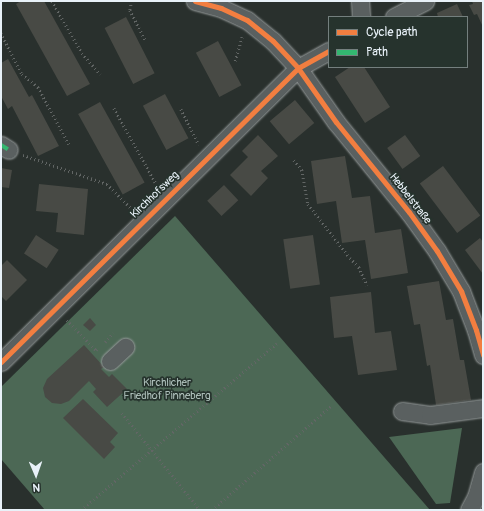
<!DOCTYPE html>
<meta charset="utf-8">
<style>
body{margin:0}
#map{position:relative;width:484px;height:511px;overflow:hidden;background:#29302d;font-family:Pangolin,sans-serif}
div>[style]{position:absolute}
.green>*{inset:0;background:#4c6855}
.building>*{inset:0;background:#484a45;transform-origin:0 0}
.path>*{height:2.5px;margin-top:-1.25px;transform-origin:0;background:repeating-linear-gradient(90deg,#626665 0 1px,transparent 0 4px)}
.roads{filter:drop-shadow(0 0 1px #959a9a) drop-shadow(0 0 1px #959a9a)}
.minor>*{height:17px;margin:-8.5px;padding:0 8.5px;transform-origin:8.5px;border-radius:8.5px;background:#5a6060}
.quiet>*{height:4px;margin-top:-2px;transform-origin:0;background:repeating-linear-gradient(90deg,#33b770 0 8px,transparent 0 12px)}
.cycleway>*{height:5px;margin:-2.5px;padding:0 2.5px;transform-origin:2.5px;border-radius:2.5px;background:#f27e40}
span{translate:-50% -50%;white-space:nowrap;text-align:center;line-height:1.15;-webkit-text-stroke:3.5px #26332d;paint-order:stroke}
.street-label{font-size:11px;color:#e8f1f8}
.park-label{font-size:11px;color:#acbeb9}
.frame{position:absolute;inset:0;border:2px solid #e8f1f8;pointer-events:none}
.legend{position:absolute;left:328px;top:16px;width:140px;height:52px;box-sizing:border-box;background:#26332d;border:1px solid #747f7e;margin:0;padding:5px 7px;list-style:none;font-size:12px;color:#e8f1f8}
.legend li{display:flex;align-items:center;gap:8px;height:20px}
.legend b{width:20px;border:1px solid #747f7e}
.north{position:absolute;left:16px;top:455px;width:40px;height:40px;-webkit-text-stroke:3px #26332d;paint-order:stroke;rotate:178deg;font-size:11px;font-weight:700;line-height:16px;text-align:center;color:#e8f1f8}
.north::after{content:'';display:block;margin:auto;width:14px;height:18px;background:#e8f1f8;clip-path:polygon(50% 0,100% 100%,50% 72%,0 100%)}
</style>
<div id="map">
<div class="green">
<i style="clip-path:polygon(175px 216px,430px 510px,45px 510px,1px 459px,1px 387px)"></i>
<i style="clip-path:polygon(462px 428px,450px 503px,436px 504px,389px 437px)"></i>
</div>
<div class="building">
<i style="clip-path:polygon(21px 1px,44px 1px,90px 84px,67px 96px,16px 4px)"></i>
<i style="clip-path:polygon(472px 1px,483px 1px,483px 27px,477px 14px,474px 15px,469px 5px,473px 4px)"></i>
<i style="clip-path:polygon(457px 4px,463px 17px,438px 17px,437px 13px)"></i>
<i style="left:126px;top:17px;width:63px;height:24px;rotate:63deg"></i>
<i style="left:218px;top:41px;width:50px;height:25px;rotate:62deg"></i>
<i style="clip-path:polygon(8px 59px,29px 97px,32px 95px,59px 146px,38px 156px,12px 106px,8px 109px,1px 96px,1px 63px)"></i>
<i style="clip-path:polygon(350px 67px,364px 67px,390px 107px,365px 123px,335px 77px)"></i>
<i style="left:165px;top:94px;width:50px;height:25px;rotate:62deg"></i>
<i style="left:295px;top:100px;width:30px;height:33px;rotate:50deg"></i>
<i style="left:100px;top:102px;width:92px;height:25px;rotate:61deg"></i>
<i style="clip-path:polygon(258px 135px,278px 156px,261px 171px,268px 178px,251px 196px,230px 175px,248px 157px,242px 151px)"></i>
<i style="left:405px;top:135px;width:26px;height:22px;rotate:54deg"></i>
<i style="clip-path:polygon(345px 156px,352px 198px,370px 196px,375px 233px,401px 229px,408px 273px,371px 279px,365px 240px,342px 243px,336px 201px,317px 204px,311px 161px)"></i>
<i style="left:443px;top:166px;width:62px;height:29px;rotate:53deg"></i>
<i style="clip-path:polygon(1px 168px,12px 170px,9px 188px,1px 187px)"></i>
<i style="clip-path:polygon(39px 184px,88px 189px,84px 235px,56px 232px,58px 213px,36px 211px)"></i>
<i style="left:224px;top:185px;width:21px;height:23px;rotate:47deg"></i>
<i style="left:36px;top:235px;width:27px;height:22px;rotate:33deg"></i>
<i style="left:313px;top:235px;width:50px;height:30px;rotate:82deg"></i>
<i style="clip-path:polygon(480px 238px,483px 242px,483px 274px,465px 250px)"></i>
<i style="clip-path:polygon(7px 260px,27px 280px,6px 301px,1px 296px,1px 266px)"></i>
<i style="clip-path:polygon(439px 281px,446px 320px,453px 319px,460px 360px,464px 360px,471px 400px,436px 405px,430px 365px,427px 366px,420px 324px,414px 325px,407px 286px)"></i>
<i style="clip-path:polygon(371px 292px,375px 333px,391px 331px,397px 370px,358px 375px,352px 336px,334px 338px,330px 297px)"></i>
<i style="clip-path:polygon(90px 318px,96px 325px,90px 331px,83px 325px)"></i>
<i style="clip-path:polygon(84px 345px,104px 367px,101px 369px,109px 377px,112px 374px,127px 389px,107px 407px,93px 392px,96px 389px,89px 381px,69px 401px,61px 404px,52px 403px,45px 397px,43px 388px,47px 379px)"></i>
<i style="clip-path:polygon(83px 399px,118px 433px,110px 442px,115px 447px,104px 459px,63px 418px)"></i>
</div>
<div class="path">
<i style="left:52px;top:1px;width:60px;rotate:60deg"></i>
<i style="left:82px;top:53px;width:28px;rotate:49deg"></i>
<i style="left:132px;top:1px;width:9px;rotate:103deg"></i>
<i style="left:130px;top:10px;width:35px;rotate:63deg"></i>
<i style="left:1px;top:33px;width:46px;rotate:62.9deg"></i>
<i style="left:22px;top:74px;width:21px;rotate:39deg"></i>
<i style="left:38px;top:87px;width:65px;rotate:61.5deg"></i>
<i style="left:235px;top:61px;width:25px;rotate:-74deg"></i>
<i style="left:114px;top:108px;width:90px;rotate:60.9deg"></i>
<i style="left:181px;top:109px;width:40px;rotate:63.4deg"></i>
<i style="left:23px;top:155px;width:89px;rotate:19deg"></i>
<i style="left:107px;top:184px;width:37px;rotate:45deg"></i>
<i style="left:294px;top:160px;width:13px;rotate:51deg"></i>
<i style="left:302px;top:170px;width:35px;rotate:80deg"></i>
<i style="left:308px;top:204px;width:68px;rotate:52.1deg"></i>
<i style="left:350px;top:258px;width:13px;rotate:45deg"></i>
<i style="left:359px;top:267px;width:20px;rotate:66deg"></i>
<i style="left:67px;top:320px;width:42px;rotate:46deg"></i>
<i style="left:96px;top:350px;width:3px;rotate:-45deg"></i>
<i style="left:105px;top:342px;width:12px;rotate:-48deg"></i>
<i style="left:122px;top:413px;width:124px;rotate:51.2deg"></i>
<i style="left:81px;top:510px;width:257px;rotate:-40.4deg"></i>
<i style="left:212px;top:510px;width:159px;rotate:-41.2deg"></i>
</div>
<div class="roads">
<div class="minor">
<i style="left:195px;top:1px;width:27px;rotate:15deg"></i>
<i style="left:221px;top:8px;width:29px;rotate:25deg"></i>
<i style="left:247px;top:20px;width:33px;rotate:39deg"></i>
<i style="left:273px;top:41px;width:37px;rotate:47deg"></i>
<i style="left:298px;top:68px;width:66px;rotate:54.9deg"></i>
<i style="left:336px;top:122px;width:116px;rotate:51deg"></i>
<i style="left:409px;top:212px;width:48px;rotate:54.3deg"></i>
<i style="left:437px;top:251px;width:47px;rotate:59deg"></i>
<i style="left:461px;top:291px;width:42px;rotate:69deg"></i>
<i style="left:476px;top:330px;width:26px;rotate:74deg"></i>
<i style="left:360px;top:1px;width:16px;rotate:86deg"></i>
<i style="left:394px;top:17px;width:35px;rotate:-27deg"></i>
<i style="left:1px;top:145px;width:9px;rotate:32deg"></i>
<i style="left:110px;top:361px;width:21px;rotate:-43deg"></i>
<i style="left:1px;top:362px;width:418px;rotate:-44.7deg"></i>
<i style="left:298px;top:68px;width:35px;rotate:-29deg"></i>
<i style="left:402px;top:411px;width:28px;rotate:8deg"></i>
<i style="left:430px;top:415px;width:53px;rotate:-7.5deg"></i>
<i style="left:469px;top:510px;width:15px;rotate:-62deg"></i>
<i style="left:476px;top:497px;width:26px;rotate:-74deg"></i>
</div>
</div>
<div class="quiet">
<i style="left:1px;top:145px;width:9px;rotate:32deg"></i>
</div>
<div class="cycleway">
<i style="left:195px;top:1px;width:27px;rotate:15deg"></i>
<i style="left:221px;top:8px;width:29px;rotate:25deg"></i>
<i style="left:247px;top:20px;width:33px;rotate:39deg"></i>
<i style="left:273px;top:41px;width:37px;rotate:47deg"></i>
<i style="left:298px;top:68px;width:66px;rotate:54.9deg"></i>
<i style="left:336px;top:122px;width:116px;rotate:51deg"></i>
<i style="left:409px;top:212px;width:48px;rotate:54.3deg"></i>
<i style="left:437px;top:251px;width:47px;rotate:59deg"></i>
<i style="left:461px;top:291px;width:42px;rotate:69deg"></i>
<i style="left:476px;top:330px;width:26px;rotate:74deg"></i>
<i style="left:1px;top:362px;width:418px;rotate:-44.7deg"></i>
<i style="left:298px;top:68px;width:35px;rotate:-29deg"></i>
</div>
<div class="street-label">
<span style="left:155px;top:195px;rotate:-44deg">Kirchhofsweg</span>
<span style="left:410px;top:199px;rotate:52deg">Hebbelstraße</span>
</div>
<div class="park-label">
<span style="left:167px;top:390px">Kirchlicher<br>Friedhof Pinneberg</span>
</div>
<div class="frame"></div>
<ul class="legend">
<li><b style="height:5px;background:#f27e40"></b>Cycle path</li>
<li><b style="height:5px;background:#33b770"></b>Path</li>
</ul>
<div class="north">N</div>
</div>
